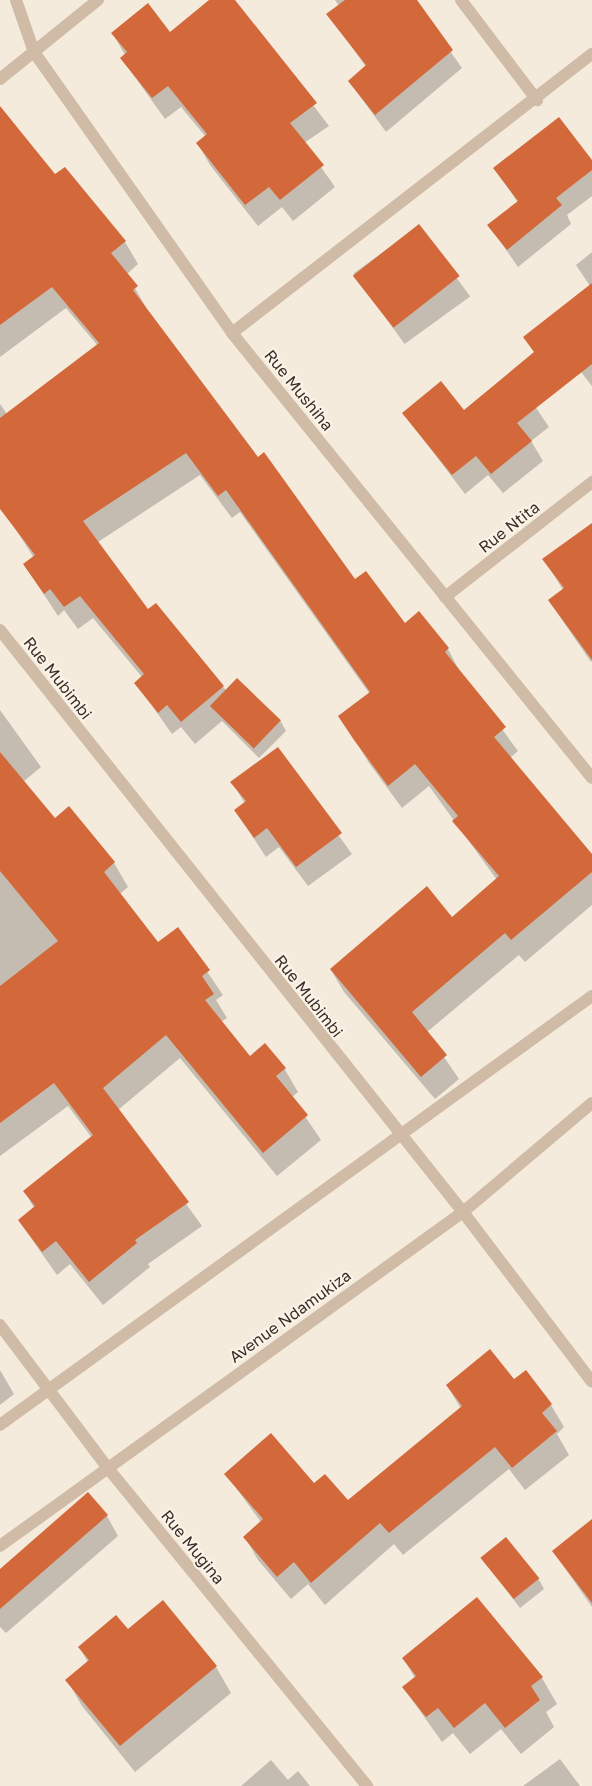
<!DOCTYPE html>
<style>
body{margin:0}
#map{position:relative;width:592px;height:1786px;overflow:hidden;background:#f5ebdc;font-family:"Golos Text",sans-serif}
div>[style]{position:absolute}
.shadow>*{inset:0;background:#0003;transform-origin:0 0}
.building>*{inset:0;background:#d3693b;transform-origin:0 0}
.minor>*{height:12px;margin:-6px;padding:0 6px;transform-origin:6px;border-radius:6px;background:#cfbba6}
span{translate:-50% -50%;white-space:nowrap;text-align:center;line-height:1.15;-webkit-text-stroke:4px #fcf4e9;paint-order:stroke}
.street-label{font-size:16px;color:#3a2f28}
</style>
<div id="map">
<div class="shadow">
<i style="clip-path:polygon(212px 0,233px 0,329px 126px,304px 143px,335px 187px,293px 221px,282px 207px,258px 226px,210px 165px,198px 144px,206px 137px,181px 107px,165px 119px,122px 59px,125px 55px,113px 34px,170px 33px)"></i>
<i style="clip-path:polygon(335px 0,414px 0,462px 68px,386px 132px,349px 81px,366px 67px,328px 14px,339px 6px)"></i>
<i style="clip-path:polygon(0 131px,125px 242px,138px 264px,127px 274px,148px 311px,258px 459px,355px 581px,405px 625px,448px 649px,460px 672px,518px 751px,510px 758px,592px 856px,592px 905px,525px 962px,519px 955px,427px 1032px,459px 1079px,435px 1099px,344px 992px,331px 970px,452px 918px,497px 880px,429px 786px,402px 808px,369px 763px,340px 716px,369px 693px,240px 512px,232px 518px,200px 475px,98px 542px,148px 611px,226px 690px,280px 720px,286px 731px,259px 758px,222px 721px,195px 744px,181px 727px,172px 734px,136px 683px,142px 677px,93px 618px,78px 629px,64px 610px,58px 616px,24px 564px,34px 558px,6px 514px,0 478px,0 404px,7px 414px,98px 346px,66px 308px,0 357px)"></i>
<i style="clip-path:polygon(592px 162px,592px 196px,567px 215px,571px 224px,518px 267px,489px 225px,518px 203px,495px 168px)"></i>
<i style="left:419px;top:226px;width:87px;height:81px;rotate:54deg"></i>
<i style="clip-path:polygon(592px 252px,592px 386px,556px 340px,590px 286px,576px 265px)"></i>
<i style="clip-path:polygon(512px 372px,549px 427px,531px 441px,543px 461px,503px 493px,488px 475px,465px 494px,404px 414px,464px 412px)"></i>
<i style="clip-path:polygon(592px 524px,592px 661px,591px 662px,549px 601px,563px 590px,544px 559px)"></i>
<i style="clip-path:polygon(0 710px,41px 767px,23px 782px,55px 820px,69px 807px,114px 863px,128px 887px,120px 894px,158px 944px,178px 929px,223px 995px,216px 1000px,227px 1018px,221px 1022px,250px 1058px,284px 1068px,298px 1092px,292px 1097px,321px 1140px,277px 1176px,180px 1058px,118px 1110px,202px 1226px,148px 1264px,150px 1267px,103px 1305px,70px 1264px,57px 1275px,19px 1221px,34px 1208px,25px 1192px,92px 1138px,68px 1106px,0 1156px)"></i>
<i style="clip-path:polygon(277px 749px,352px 854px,308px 886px,279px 847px,266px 857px,235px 810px,245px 804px,232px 782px)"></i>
<i style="clip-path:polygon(0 1370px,14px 1394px,0 1405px)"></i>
<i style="clip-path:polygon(514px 1381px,551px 1405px,564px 1427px,557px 1434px,569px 1455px,525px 1490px,509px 1469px,403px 1555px,394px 1544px,325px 1605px,308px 1584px,291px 1599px,258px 1560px,245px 1537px,261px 1522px,226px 1474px,314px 1485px,348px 1501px,461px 1409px,447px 1385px)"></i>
<i style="clip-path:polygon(107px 1516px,118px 1536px,6px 1633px,0 1627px,0 1571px)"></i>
<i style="clip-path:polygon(592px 1521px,592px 1607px,553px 1551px)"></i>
<i style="clip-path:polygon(482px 1558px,538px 1578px,544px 1589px,520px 1608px)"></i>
<i style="clip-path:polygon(163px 1602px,216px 1667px,231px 1693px,135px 1772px,82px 1706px,67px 1680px,88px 1662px,79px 1647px,128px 1631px)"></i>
<i style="clip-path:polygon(404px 1659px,542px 1678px,557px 1704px,546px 1712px,554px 1727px,521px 1754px,501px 1729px,470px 1754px,453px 1733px,442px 1742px,403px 1687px,415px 1678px)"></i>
<i style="clip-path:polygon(560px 1759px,580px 1786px,523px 1786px)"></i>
<i style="clip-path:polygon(271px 1760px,288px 1780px,298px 1771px,310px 1786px,241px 1786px)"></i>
</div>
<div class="building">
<i style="clip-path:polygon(209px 0,235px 0,317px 103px,290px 123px,324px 165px,280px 200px,269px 187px,245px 205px,196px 143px,207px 134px,168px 86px,152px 98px,120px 58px,127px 52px,111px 33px,148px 3px,170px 32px)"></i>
<i style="clip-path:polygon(345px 0,417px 0,453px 50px,375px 115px,348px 81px,366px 65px,326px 14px)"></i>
<i style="clip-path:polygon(0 106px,55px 174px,65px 167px,126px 241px,111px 253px,138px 286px,133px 290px,258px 457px,264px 452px,355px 579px,366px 571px,405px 623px,419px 611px,449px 648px,445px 652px,506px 727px,494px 737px,592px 854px,592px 872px,511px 940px,505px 933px,412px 1012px,447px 1055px,421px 1077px,330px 969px,427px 886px,452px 917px,499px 876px,452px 821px,458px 816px,415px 764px,388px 786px,354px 740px,338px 716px,370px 692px,226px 490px,218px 496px,186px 453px,83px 521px,148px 609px,156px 603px,224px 686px,181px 722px,167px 705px,158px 713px,134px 683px,144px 674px,80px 596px,64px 607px,50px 589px,44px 594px,23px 564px,35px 555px,0 509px,0 418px,99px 343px,52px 287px,0 325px)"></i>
<i style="clip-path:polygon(559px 117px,592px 160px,592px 170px,556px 198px,562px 205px,507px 250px,487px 225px,518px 201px,493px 168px)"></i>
<i style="left:419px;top:224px;width:66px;height:84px;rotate:52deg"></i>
<i style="clip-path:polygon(592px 283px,592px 364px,517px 423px,532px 441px,491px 474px,476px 456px,452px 475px,402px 413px,441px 381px,464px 410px,534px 352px,523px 337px)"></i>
<i style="clip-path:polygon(592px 523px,592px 660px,548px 600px,564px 588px,542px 559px)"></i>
<i style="left:237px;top:678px;width:61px;height:39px;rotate:44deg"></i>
<i style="clip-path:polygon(278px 747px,342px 833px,296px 867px,267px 828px,254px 838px,234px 810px,246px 801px,230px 782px)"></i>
<i style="clip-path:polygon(0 752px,55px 818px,69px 806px,115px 862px,104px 872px,158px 942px,178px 927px,210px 970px,202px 976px,214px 994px,205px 1000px,250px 1056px,265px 1043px,286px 1068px,276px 1076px,308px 1115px,263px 1153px,166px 1035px,103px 1088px,189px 1202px,135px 1240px,137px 1243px,89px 1282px,56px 1241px,42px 1252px,18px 1220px,35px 1206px,23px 1191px,93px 1135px,54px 1083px,0 1123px,0 986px,58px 941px,0 871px)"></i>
<i style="clip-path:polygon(490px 1349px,514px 1379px,526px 1370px,552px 1404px,542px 1413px,557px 1431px,512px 1468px,495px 1447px,389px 1533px,380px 1523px,311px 1583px,294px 1562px,277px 1577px,243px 1537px,263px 1519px,224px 1474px,271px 1433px,314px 1483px,325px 1474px,348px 1500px,462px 1406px,446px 1385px)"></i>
<i style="clip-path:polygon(88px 1492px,108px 1515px,0 1609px,0 1569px)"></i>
<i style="clip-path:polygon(592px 1519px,592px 1603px,552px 1551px)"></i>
<i style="left:506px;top:1537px;width:53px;height:33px;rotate:51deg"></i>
<i style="clip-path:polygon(477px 1597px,543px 1677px,531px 1686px,540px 1700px,505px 1728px,485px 1703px,454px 1728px,438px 1708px,426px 1717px,402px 1687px,416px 1676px,402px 1658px)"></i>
<i style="clip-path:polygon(163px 1600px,217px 1666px,120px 1746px,65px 1680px,89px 1660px,78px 1647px,116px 1615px,128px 1629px)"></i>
</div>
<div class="minor">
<i style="left:16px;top:0;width:55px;rotate:70.9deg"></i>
<i style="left:34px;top:52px;width:344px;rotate:54.8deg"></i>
<i style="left:232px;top:333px;width:572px;rotate:51.03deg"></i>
<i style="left:461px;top:0;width:126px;rotate:52.8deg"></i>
<i style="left:0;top:79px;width:126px;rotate:-38.9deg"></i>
<i style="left:232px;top:333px;width:455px;rotate:-37.8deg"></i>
<i style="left:445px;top:597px;width:187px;rotate:-38deg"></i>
<i style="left:0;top:630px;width:744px;rotate:51.5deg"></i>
<i style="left:463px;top:1212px;width:213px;rotate:52.8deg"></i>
<i style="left:0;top:1325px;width:178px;rotate:53deg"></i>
<i style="left:107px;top:1467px;width:412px;rotate:50.8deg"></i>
<i style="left:0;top:1425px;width:731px;rotate:-35.93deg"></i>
<i style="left:0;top:1546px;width:571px;rotate:-35.81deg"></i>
<i style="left:463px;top:1212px;width:169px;rotate:-40.2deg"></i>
</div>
<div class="street-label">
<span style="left:299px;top:390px;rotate:51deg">Rue Mushiha</span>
<span style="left:509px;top:527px;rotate:-38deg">Rue Ntita</span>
<span style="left:58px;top:678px;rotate:52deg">Rue Mubimbi</span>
<span style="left:309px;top:996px;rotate:52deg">Rue Mubimbi</span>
<span style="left:290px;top:1316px;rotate:-36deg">Avenue Ndamukiza</span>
<span style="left:193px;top:1547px;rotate:51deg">Rue Mugina</span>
</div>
</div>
